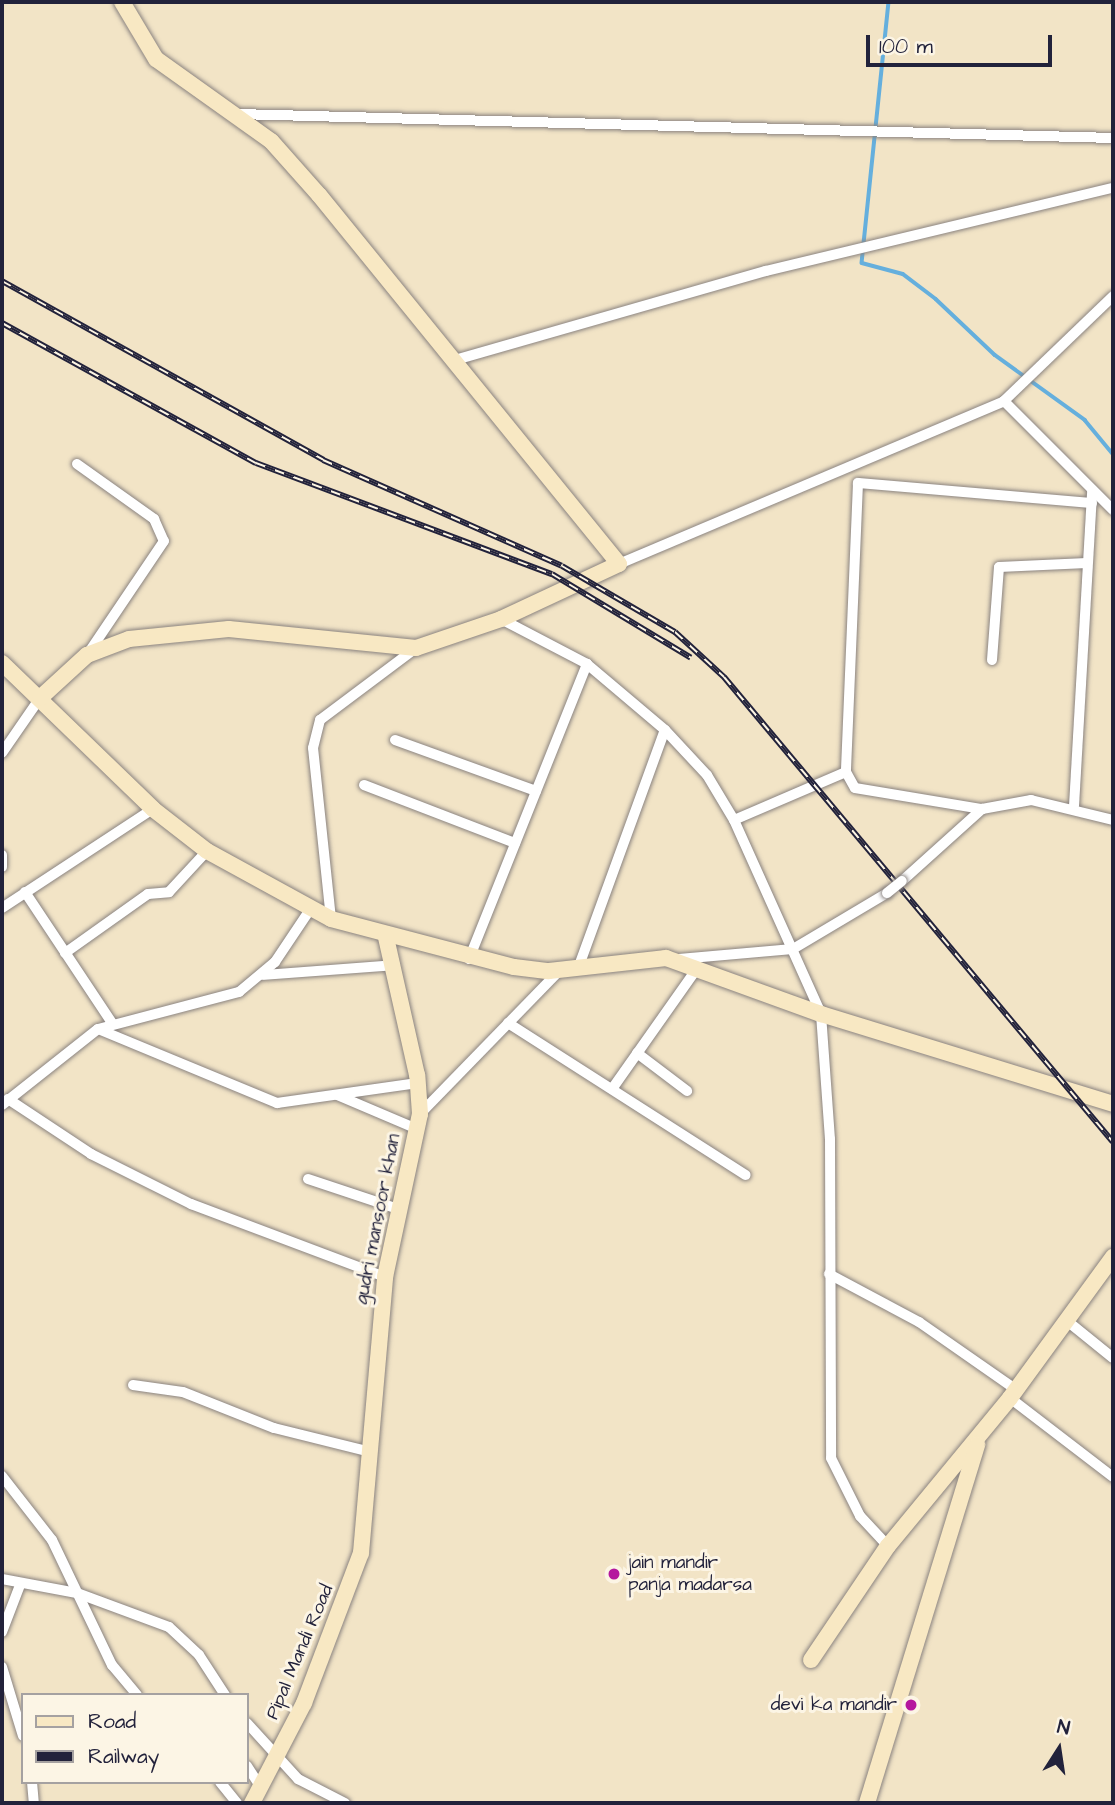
<!DOCTYPE html>
<style>
body{margin:0}
#map{position:relative;width:1115px;height:1805px;overflow:hidden;background:#f2e4c6;font-family:"Architects Daughter",sans-serif}
div>[style]{position:absolute}
.stream>*{height:3.5px;margin:-1.75px;padding:0 1.75px;transform-origin:1.75px;border-radius:1.75px;background:#65afdd}
.roads{filter:drop-shadow(0 0 2px #8a8380) drop-shadow(0 0 2px #8a8380)}
.street>*{height:10px;margin:-5px;padding:0 5px;transform-origin:5px;border-radius:5px;background:#fff}
.secondary>*{height:16px;margin:-8px;padding:0 8px;transform-origin:8px;border-radius:8px;background:#f8e8c3}
.rail>*{height:6px;margin-top:-3px;transform-origin:0;background:repeating-linear-gradient(90deg,#fcf5e5 0 10px,#22223b 0 20px);box-sizing:border-box;border-block:2px solid #22223b}
.bridges{filter:drop-shadow(0 0 2px #8a8380) drop-shadow(0 0 2px #8a8380)}
.street-bridge>*{height:10px;margin:-5px;padding:0 5px;transform-origin:5px;border-radius:5px;background:#fff}
.dots>*{width:19px;height:19px;translate:-50% -50%;box-sizing:border-box;border:4px solid #fcf5e5;border-radius:50%}
span{translate:-50% -50%;white-space:nowrap;text-align:center;line-height:1.15;-webkit-text-stroke:6px #fcf5e5;paint-order:stroke}
.street-label{font-size:19px;color:#22223b}
.poi-label{font-size:19px;color:#22223b}
.left{translate:0 -50%;text-align:left}
.right{translate:-100% -50%;text-align:right}
.frame{position:absolute;inset:0;border:4px solid #22223b;pointer-events:none}
.legend{position:absolute;left:21px;top:1693px;width:228px;height:91px;box-sizing:border-box;background:#fcf5e5;border:2px solid #a5a1a1;margin:0;padding:9px 12px;list-style:none;font-size:21px;color:#22223b}
.legend li{display:flex;align-items:center;gap:14px;height:35px}
.legend b{width:35px;border:2px solid #a5a1a1}
.north{position:absolute;left:1024px;top:1714px;width:70px;height:70px;-webkit-text-stroke:5px #fcf5e5;paint-order:stroke;rotate:12deg;font-size:19px;font-weight:700;line-height:28px;text-align:center;color:#22223b}
.north::after{content:'';display:block;margin:auto;width:24px;height:32px;background:#22223b;clip-path:polygon(50% 0,100% 100%,50% 72%,0 100%)}
.scale{position:absolute;left:866px;top:35px;width:186px;height:32px;box-sizing:border-box;border:4px solid #22223b;border-top:0;padding-left:9px;font-size:21px;line-height:24px;white-space:nowrap;color:#22223b;-webkit-text-stroke:5px #fcf5e5;paint-order:stroke}
</style>
<div id="map">
<div class="stream">
<i style="left:889px;top:2px;width:262px;rotate:95.9deg"></i>
<i style="left:862px;top:263px;width:42px;rotate:15deg"></i>
<i style="left:903px;top:274px;width:41px;rotate:37.1deg"></i>
<i style="left:936px;top:299px;width:81px;rotate:43.5deg"></i>
<i style="left:995px;top:355px;width:111px;rotate:35.8deg"></i>
<i style="left:1085px;top:420px;width:44px;rotate:50.5deg"></i>
</div>
<div class="roads">
<div class="street">
<i style="left:238px;top:114px;width:875px;rotate:1.57deg"></i>
<i style="left:455px;top:360px;width:323px;rotate:-16deg"></i>
<i style="left:766px;top:271px;width:357px;rotate:-13.5deg"></i>
<i style="left:1004px;top:401px;width:154px;rotate:45deg"></i>
<i style="left:77px;top:464px;width:95px;rotate:35.5deg"></i>
<i style="left:154px;top:519px;width:24px;rotate:66deg"></i>
<i style="left:164px;top:541px;width:138px;rotate:124deg"></i>
<i style="left:1092px;top:503px;width:235px;rotate:-175.1deg"></i>
<i style="left:858px;top:483px;width:289px;rotate:92.4deg"></i>
<i style="left:846px;top:772px;width:18px;rotate:61deg"></i>
<i style="left:855px;top:788px;width:129px;rotate:9.4deg"></i>
<i style="left:982px;top:809px;width:50px;rotate:-10.4deg"></i>
<i style="left:1031px;top:800px;width:84px;rotate:13.7deg"></i>
<i style="left:619px;top:564px;width:418px;rotate:-22.9deg"></i>
<i style="left:1004px;top:401px;width:151px;rotate:-43.9deg"></i>
<i style="left:501px;top:619px;width:97px;rotate:27.6deg"></i>
<i style="left:587px;top:664px;width:102px;rotate:40.2deg"></i>
<i style="left:665px;top:730px;width:62px;rotate:47deg"></i>
<i style="left:707px;top:775px;width:52px;rotate:59deg"></i>
<i style="left:734px;top:820px;width:213px;rotate:65.8deg"></i>
<i style="left:821px;top:1014px;width:125px;rotate:85.9deg"></i>
<i style="left:830px;top:1139px;width:319px;rotate:89.8deg"></i>
<i style="left:831px;top:1458px;width:65px;rotate:63.4deg"></i>
<i style="left:860px;top:1516px;width:41px;rotate:47deg"></i>
<i style="left:992px;top:660px;width:93px;rotate:-85.7deg"></i>
<i style="left:999px;top:567px;width:88px;rotate:-2.6deg"></i>
<i style="left:395px;top:740px;width:150px;rotate:19.9deg"></i>
<i style="left:2px;top:753px;width:67px;rotate:-55.4deg"></i>
<i style="left:364px;top:785px;width:162px;rotate:21deg"></i>
<i style="left:1074px;top:806px;width:316px;rotate:-86.7deg"></i>
<i style="left:734px;top:820px;width:122px;rotate:-23.2deg"></i>
<i style="left:2px;top:855px;width:12px;rotate:90deg"></i>
<i style="left:902px;top:881px;width:108px;rotate:-42deg"></i>
<i style="left:25px;top:892px;width:157px;rotate:56.4deg"></i>
<i style="left:2px;top:908px;width:181px;rotate:-33.3deg"></i>
<i style="left:331px;top:919px;width:172px;rotate:-96deg"></i>
<i style="left:313px;top:748px;width:29px;rotate:-76deg"></i>
<i style="left:320px;top:720px;width:120px;rotate:-36.9deg"></i>
<i style="left:65px;top:953px;width:102px;rotate:-35.4deg"></i>
<i style="left:148px;top:894px;width:21px;rotate:-5deg"></i>
<i style="left:169px;top:892px;width:56px;rotate:-47.2deg"></i>
<i style="left:469px;top:959px;width:318px;rotate:-68.2deg"></i>
<i style="left:679px;top:959px;width:114px;rotate:-5deg"></i>
<i style="left:793px;top:949px;width:109px;rotate:-30.8deg"></i>
<i style="left:580px;top:963px;width:248px;rotate:-70deg"></i>
<i style="left:263px;top:975px;width:132px;rotate:-4.3deg"></i>
<i style="left:508px;top:1023px;width:282px;rotate:32.6deg"></i>
<i style="left:98px;top:1029px;width:194px;rotate:22.5deg"></i>
<i style="left:277px;top:1103px;width:142px;rotate:-8.1deg"></i>
<i style="left:637px;top:1053px;width:63px;rotate:37.2deg"></i>
<i style="left:612px;top:1089px;width:146px;rotate:-54.8deg"></i>
<i style="left:337px;top:1095px;width:87px;rotate:23deg"></i>
<i style="left:8px;top:1099px;width:100px;rotate:33.5deg"></i>
<i style="left:91px;top:1154px;width:112px;rotate:26.6deg"></i>
<i style="left:191px;top:1204px;width:207px;rotate:20.6deg"></i>
<i style="left:2px;top:1105px;width:122px;rotate:-38.4deg"></i>
<i style="left:98px;top:1029px;width:146px;rotate:-14.7deg"></i>
<i style="left:239px;top:992px;width:47px;rotate:-39.8deg"></i>
<i style="left:275px;top:962px;width:65px;rotate:-56.3deg"></i>
<i style="left:420px;top:1114px;width:199px;rotate:-45.8deg"></i>
<i style="left:308px;top:1179px;width:95px;rotate:18.4deg"></i>
<i style="left:829px;top:1274px;width:102px;rotate:28.1deg"></i>
<i style="left:919px;top:1322px;width:117px;rotate:34.9deg"></i>
<i style="left:1066px;top:1320px;width:60px;rotate:39deg"></i>
<i style="left:133px;top:1385px;width:50px;rotate:8deg"></i>
<i style="left:183px;top:1392px;width:98px;rotate:21.6deg"></i>
<i style="left:274px;top:1428px;width:96px;rotate:13.9deg"></i>
<i style="left:1010px;top:1398px;width:130px;rotate:37.5deg"></i>
<i style="left:2px;top:1476px;width:81px;rotate:52deg"></i>
<i style="left:52px;top:1540px;width:139px;rotate:64.4deg"></i>
<i style="left:112px;top:1665px;width:39px;rotate:50deg"></i>
<i style="left:2px;top:1579px;width:76px;rotate:10.6deg"></i>
<i style="left:77px;top:1593px;width:98px;rotate:20.3deg"></i>
<i style="left:169px;top:1627px;width:41px;rotate:43deg"></i>
<i style="left:199px;top:1655px;width:48px;rotate:57deg"></i>
<i style="left:2px;top:1632px;width:50px;rotate:-69deg"></i>
<i style="left:2px;top:1667px;width:72px;rotate:73.1deg"></i>
<i style="left:247px;top:1723px;width:76px;rotate:47.7deg"></i>
<i style="left:298px;top:1779px;width:53px;rotate:27.1deg"></i>
<i style="left:247px;top:1766px;width:24px;rotate:57deg"></i>
<i style="left:32px;top:1782px;width:21px;rotate:85deg"></i>
<i style="left:220px;top:1782px;width:27px;rotate:51deg"></i>
</div>
<div class="secondary">
<i style="left:2px;top:663px;width:210px;rotate:44deg"></i>
<i style="left:153px;top:809px;width:68px;rotate:37.9deg"></i>
<i style="left:207px;top:851px;width:141px;rotate:28.7deg"></i>
<i style="left:331px;top:919px;width:189px;rotate:14.7deg"></i>
<i style="left:514px;top:967px;width:35px;rotate:7deg"></i>
<i style="left:549px;top:971px;width:118px;rotate:-6.3deg"></i>
<i style="left:666px;top:958px;width:165px;rotate:19.9deg"></i>
<i style="left:821px;top:1014px;width:306px;rotate:17.1deg"></i>
<i style="left:40px;top:698px;width:64px;rotate:-42.5deg"></i>
<i style="left:87px;top:655px;width:45px;rotate:-20.9deg"></i>
<i style="left:129px;top:639px;width:100px;rotate:-5.7deg"></i>
<i style="left:229px;top:629px;width:188px;rotate:5.8deg"></i>
<i style="left:416px;top:648px;width:90px;rotate:-18.8deg"></i>
<i style="left:501px;top:619px;width:130px;rotate:-25deg"></i>
<i style="left:619px;top:564px;width:476px;rotate:-129.1deg"></i>
<i style="left:319px;top:195px;width:72px;rotate:-131.6deg"></i>
<i style="left:271px;top:141px;width:141px;rotate:-144.5deg"></i>
<i style="left:156px;top:59px;width:66px;rotate:-120.8deg"></i>
<i style="left:811px;top:1660px;width:138px;rotate:-56deg"></i>
<i style="left:888px;top:1546px;width:192px;rotate:-50.5deg"></i>
<i style="left:1010px;top:1398px;width:175px;rotate:-53.9deg"></i>
<i style="left:252px;top:1803px;width:113px;rotate:-62.5deg"></i>
<i style="left:304px;top:1703px;width:160px;rotate:-69.2deg"></i>
<i style="left:361px;top:1553px;width:277px;rotate:-85deg"></i>
<i style="left:385px;top:1277px;width:167px;rotate:-77.9deg"></i>
<i style="left:420px;top:1114px;width:39px;rotate:-94deg"></i>
<i style="left:417px;top:1075px;width:141px;rotate:-102.7deg"></i>
<i style="left:867px;top:1803px;width:375px;rotate:-72.9deg"></i>
</div>
</div>
<div class="rail">
<i style="left:2px;top:281px;width:368px;rotate:29.1deg"></i>
<i style="left:323px;top:460px;width:261px;rotate:23.9deg"></i>
<i style="left:562px;top:566px;width:131px;rotate:30.3deg"></i>
<i style="left:675px;top:632px;width:67px;rotate:42.6deg"></i>
<i style="left:724px;top:677px;width:606px;rotate:50.09deg"></i>
<i style="left:2px;top:323px;width:290px;rotate:28.9deg"></i>
<i style="left:256px;top:463px;width:316px;rotate:20.6deg"></i>
<i style="left:552px;top:574px;width:162px;rotate:31.1deg"></i>
</div>
<div class="bridges">
<div class="street-bridge">
<i style="left:887px;top:893px;width:19px;rotate:-39deg"></i>
</div>
</div>
<div class="dots">
<i style="left:614px;top:1574px;background:#b5179e"></i>
<i style="left:911px;top:1705px;background:#b5179e"></i>
</div>
<div class="street-label">
<span style="left:378px;top:1219px;rotate:-79deg">gudri mansoor khan</span>
<span style="left:300px;top:1652px;rotate:-67deg">Pipal Mandi Road</span>
</div>
<div class="poi-label">
<span class="left" style="left:628px;top:1574px">jain mandir<br>panja madarsa</span>
<span class="right" style="left:897px;top:1705px">devi ka mandir</span>
</div>
<div class="frame"></div>
<ul class="legend">
<li><b style="height:9px;background:#f8e8c3"></b>Road</li>
<li><b style="height:9px;background:#22223b"></b>Railway</li>
</ul>
<div class="north">N</div>
<div class="scale">100 m</div>
</div>
